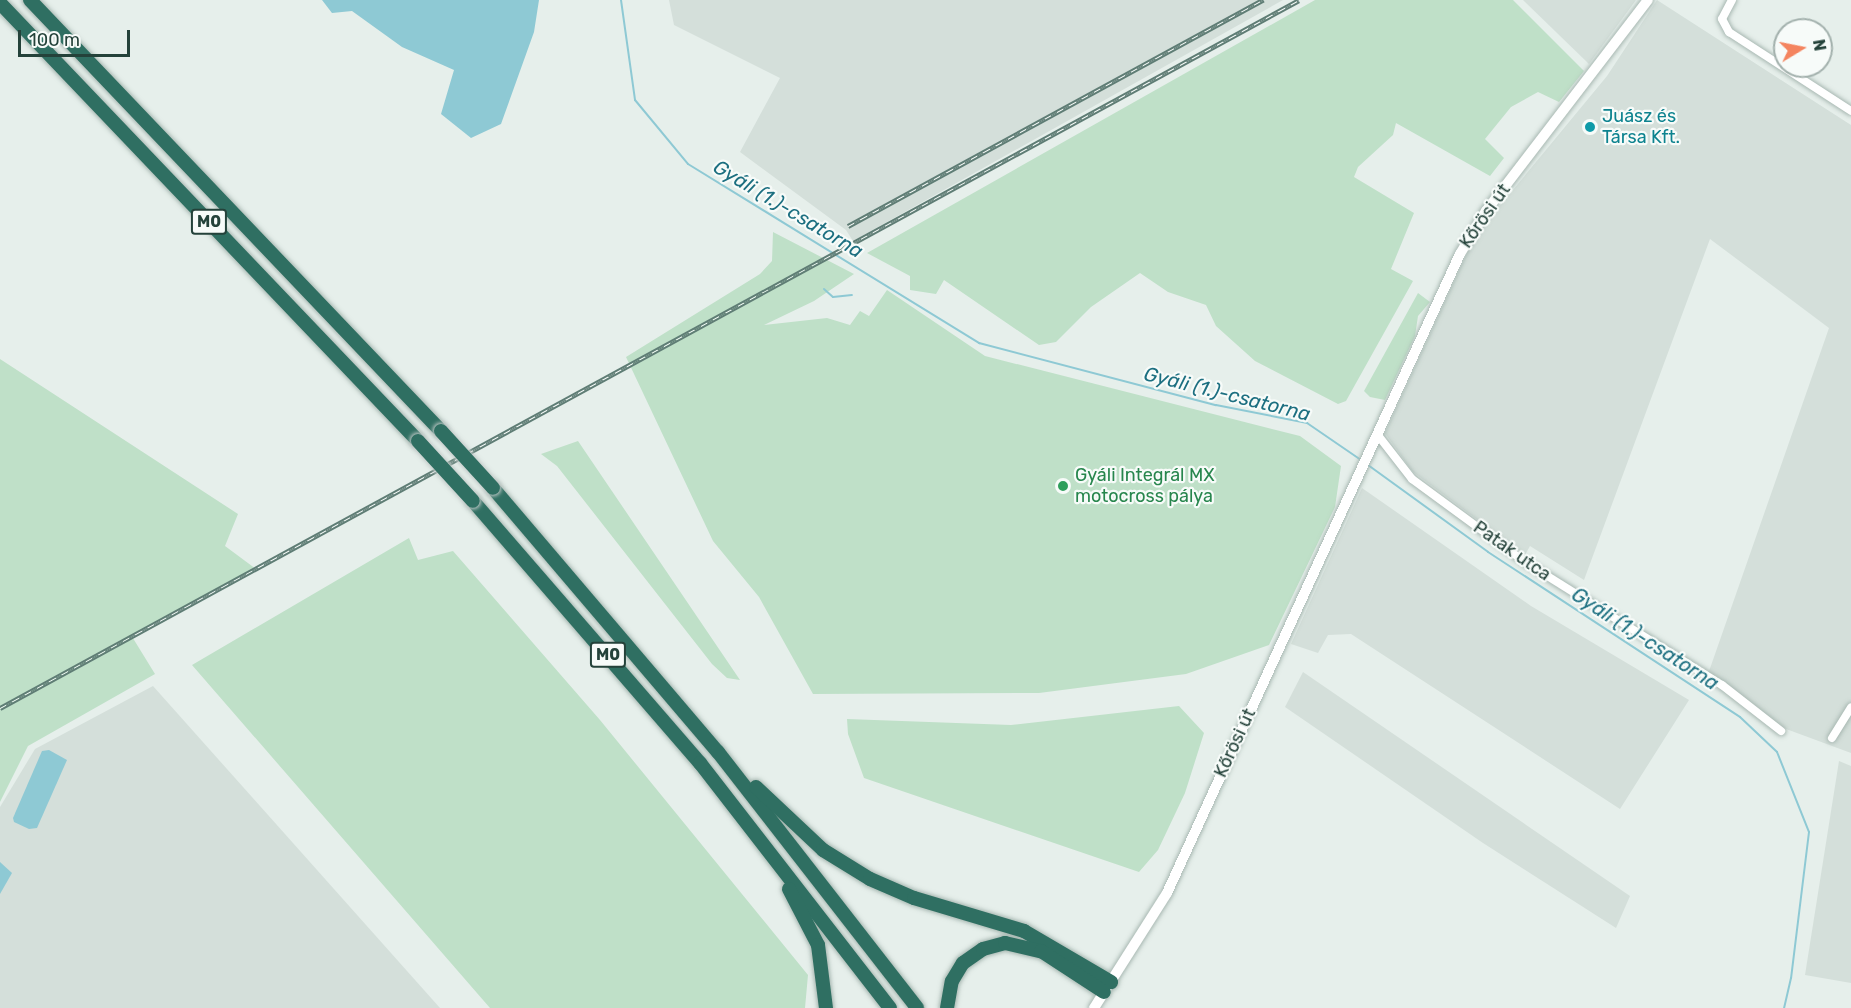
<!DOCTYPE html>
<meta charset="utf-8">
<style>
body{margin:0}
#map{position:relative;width:1851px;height:1008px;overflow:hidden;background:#e6efeb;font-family:Rubik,sans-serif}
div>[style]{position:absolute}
.built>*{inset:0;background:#d4dfda}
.green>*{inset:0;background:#bfe0c8}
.water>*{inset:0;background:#8ec9d4}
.stream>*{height:2px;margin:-1px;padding:0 1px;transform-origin:1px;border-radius:1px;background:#8ec9d4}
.roads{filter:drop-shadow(0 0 2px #a8b8b2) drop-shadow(0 0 2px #a8b8b2)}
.street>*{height:8px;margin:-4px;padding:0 4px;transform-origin:4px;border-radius:4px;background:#fff}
.secondary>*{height:10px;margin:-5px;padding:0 5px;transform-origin:5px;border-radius:5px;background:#fff}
.highway>*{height:14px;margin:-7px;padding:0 7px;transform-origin:7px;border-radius:7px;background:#2f6f62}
.rail>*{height:4.5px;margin-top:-2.25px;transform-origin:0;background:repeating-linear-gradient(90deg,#f7fbf9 0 7px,#5f7d75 0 14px);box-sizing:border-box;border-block:2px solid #5f7d75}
.bridges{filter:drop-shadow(0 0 2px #c2cac8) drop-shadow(0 0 2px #c2cac8)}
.highway-bridge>*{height:14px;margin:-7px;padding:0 7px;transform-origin:7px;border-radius:7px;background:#2f6f62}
.dots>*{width:16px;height:16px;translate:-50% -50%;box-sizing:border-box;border:3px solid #f7fbf9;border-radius:50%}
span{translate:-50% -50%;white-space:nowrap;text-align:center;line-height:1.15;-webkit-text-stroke:4.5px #f7fbf9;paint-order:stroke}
.shield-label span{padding:2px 4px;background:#f7fbf9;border:2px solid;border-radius:4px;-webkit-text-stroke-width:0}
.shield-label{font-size:16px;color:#24423a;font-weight:700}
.culture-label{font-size:18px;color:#0d838f}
.left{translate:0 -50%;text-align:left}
.street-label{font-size:18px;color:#24423a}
.leisure-label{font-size:18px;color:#27864d}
.water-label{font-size:20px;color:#1c6f80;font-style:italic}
.north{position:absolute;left:1773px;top:18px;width:60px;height:60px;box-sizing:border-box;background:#f7fbf9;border:2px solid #a3b1ad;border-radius:50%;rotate:80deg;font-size:16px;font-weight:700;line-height:24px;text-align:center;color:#24423a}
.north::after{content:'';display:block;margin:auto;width:21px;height:27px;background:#f4845f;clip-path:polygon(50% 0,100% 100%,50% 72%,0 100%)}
.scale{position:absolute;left:18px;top:30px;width:112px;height:27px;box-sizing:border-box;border:3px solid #24423a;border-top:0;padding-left:8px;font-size:18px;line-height:21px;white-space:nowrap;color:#24423a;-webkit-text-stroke:4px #f7fbf9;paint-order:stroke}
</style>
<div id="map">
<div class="built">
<i style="clip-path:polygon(669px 0,1283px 0,853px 241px,846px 230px,740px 152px,780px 78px,674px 25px)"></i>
<i style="clip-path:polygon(1523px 0,1636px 0,1589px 64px)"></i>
<i style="clip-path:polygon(1657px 0,1851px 125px,1851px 753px,1759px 719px,1707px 677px,1829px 328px,1710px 239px,1584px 580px,1530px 546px,1525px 555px,1412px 471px,1385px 433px,1475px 236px,1607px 76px)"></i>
<i style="clip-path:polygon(1362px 488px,1531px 606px,1689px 700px,1620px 809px,1351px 634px,1328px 635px,1318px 653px,1291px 644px)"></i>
<i style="clip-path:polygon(1303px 672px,1630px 896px,1616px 928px,1483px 843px,1285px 707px)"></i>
<i style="clip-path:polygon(153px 686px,440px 1008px,0 1008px,0 807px,35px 749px)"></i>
<i style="clip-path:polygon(1839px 761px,1851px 766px,1851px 983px,1805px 975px)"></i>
</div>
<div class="green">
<i style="clip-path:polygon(1315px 0,1513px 0,1584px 71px,1559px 102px,1538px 92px,1511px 107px,1485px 139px,1504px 158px,1490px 176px,1396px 123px,1393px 135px,1358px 167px,1354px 177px,1414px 213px,1391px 269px,1413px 281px,1346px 401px,1338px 404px,1255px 361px,1216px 326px,1206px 305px,1168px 292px,1140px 273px,1091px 307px,1056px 342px,1039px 345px,944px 280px,936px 294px,910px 290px,910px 276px,867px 253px)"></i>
<i style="clip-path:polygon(773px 232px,854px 274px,814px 301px,764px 325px,827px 318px,850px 325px,860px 311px,869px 316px,887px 290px,985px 356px,1300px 436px,1341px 466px,1335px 507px,1269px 645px,1186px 674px,1039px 693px,813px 694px,759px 597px,713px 541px,626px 357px,760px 274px,772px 261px)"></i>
<i style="clip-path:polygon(1418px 293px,1430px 302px,1418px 316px,1415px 336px,1385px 400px,1370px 397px,1364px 391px)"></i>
<i style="clip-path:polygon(0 359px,238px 514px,225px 546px,256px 569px,131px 635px,155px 674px,28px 746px,0 802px)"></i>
<i style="clip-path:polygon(578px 441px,740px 680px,727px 678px,712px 664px,557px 466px,541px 454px)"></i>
<i style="clip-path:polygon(409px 538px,418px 560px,453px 551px,600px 720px,808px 975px,805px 1008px,490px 1008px,192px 665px)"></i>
<i style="clip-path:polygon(1179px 706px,1204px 733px,1185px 793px,1158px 850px,1139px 872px,864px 778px,848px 734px,847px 719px,1011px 725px)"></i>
</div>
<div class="water">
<i style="clip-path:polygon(322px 0,539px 0,534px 32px,501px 124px,471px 138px,441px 114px,454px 70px,402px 47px,352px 11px,332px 13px)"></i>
<i style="clip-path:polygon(49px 750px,67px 760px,37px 828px,29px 829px,14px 822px,13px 818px,42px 751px)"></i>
<i style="clip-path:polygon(0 862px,12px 873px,0 894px)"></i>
</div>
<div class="stream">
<i style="left:621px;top:0;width:101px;rotate:82deg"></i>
<i style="left:635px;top:100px;width:83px;rotate:50.4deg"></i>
<i style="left:688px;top:164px;width:342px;rotate:31.6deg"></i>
<i style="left:979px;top:343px;width:245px;rotate:14.7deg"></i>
<i style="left:1216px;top:405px;width:93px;rotate:11.2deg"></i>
<i style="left:1307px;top:423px;width:65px;rotate:34.4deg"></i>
<i style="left:824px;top:289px;width:12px;rotate:42deg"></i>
<i style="left:833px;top:297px;width:19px;rotate:-6deg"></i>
<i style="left:1368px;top:465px;width:148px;rotate:35.9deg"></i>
<i style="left:1488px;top:552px;width:301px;rotate:33.2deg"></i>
<i style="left:1740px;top:717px;width:51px;rotate:43.4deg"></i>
<i style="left:1777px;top:752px;width:86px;rotate:68.2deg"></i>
<i style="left:1809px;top:832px;width:147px;rotate:97deg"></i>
<i style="left:1791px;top:978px;width:31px;rotate:103deg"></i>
</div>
<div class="roads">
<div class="street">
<i style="left:1732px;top:0;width:21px;rotate:118deg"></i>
<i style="left:1722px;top:19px;width:15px;rotate:62deg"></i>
<i style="left:1729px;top:32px;width:145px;rotate:32.9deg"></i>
<i style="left:1377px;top:434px;width:57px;rotate:52.1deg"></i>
<i style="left:1412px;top:479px;width:140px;rotate:36.3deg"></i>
<i style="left:1525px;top:562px;width:232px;rotate:32deg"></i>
<i style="left:1722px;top:685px;width:75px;rotate:37.9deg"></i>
<i style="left:1832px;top:738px;width:36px;rotate:-58deg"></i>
</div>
<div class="secondary">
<i style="left:1094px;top:1008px;width:136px;rotate:-57.6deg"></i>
<i style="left:1167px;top:893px;width:703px;rotate:-65.37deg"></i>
<i style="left:1460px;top:254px;width:50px;rotate:-58.8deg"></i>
<i style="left:1486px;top:211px;width:266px;rotate:-52.5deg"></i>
</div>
<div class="highway">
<i style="left:30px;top:0;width:596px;rotate:46.36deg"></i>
<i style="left:0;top:3px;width:605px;rotate:46.34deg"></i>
<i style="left:493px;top:488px;width:347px;rotate:49.6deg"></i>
<i style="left:718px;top:752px;width:324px;rotate:52.1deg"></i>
<i style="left:473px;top:501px;width:347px;rotate:49.1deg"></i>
<i style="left:700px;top:763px;width:310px;rotate:52.2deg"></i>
<i style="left:756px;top:787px;width:92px;rotate:43.2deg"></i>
<i style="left:823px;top:850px;width:55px;rotate:31.7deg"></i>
<i style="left:870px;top:879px;width:48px;rotate:23.4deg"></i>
<i style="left:914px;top:898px;width:115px;rotate:16.7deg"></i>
<i style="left:1024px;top:931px;width:101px;rotate:30.4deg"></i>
<i style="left:789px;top:889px;width:63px;rotate:62.6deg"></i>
<i style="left:818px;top:945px;width:64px;rotate:82.8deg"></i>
<i style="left:947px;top:1008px;width:27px;rotate:-80deg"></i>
<i style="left:952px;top:981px;width:21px;rotate:-59deg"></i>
<i style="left:963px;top:963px;width:24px;rotate:-35deg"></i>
<i style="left:983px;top:949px;width:23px;rotate:-15deg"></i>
<i style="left:1005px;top:943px;width:37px;rotate:13deg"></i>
<i style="left:1041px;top:951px;width:75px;rotate:33.1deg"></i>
</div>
</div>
<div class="rail">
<i style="left:848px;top:226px;width:473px;rotate:-28.6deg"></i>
<i style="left:0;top:708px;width:1479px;rotate:-28.59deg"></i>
</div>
<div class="bridges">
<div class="highway-bridge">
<i style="left:441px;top:431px;width:77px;rotate:47.6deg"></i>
<i style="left:418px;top:441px;width:81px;rotate:47.5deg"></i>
</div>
</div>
<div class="dots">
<i style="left:1590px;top:127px;background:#0f9aa8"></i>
<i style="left:1063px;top:486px;background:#2e9e5b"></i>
</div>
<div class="shield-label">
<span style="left:209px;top:222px">M0</span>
<span style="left:608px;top:655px">M0</span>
</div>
<div class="culture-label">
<span class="left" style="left:1602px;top:127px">Juász és<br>Társa Kft.</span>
</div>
<div class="street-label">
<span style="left:1485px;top:216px;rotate:-55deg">Kőrösi út</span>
<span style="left:1512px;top:551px;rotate:35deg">Patak utca</span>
<span style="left:1235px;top:743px;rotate:-65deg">Kőrösi út</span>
</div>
<div class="leisure-label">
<span class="left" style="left:1075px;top:486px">Gyáli Integrál MX<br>motocross pálya</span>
</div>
<div class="water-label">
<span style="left:788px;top:209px;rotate:31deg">Gyáli (1.)-csatorna</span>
<span style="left:1227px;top:394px;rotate:14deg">Gyáli (1.)-csatorna</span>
<span style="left:1645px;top:639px;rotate:33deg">Gyáli (1.)-csatorna</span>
</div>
<div class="north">N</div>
<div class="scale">100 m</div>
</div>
